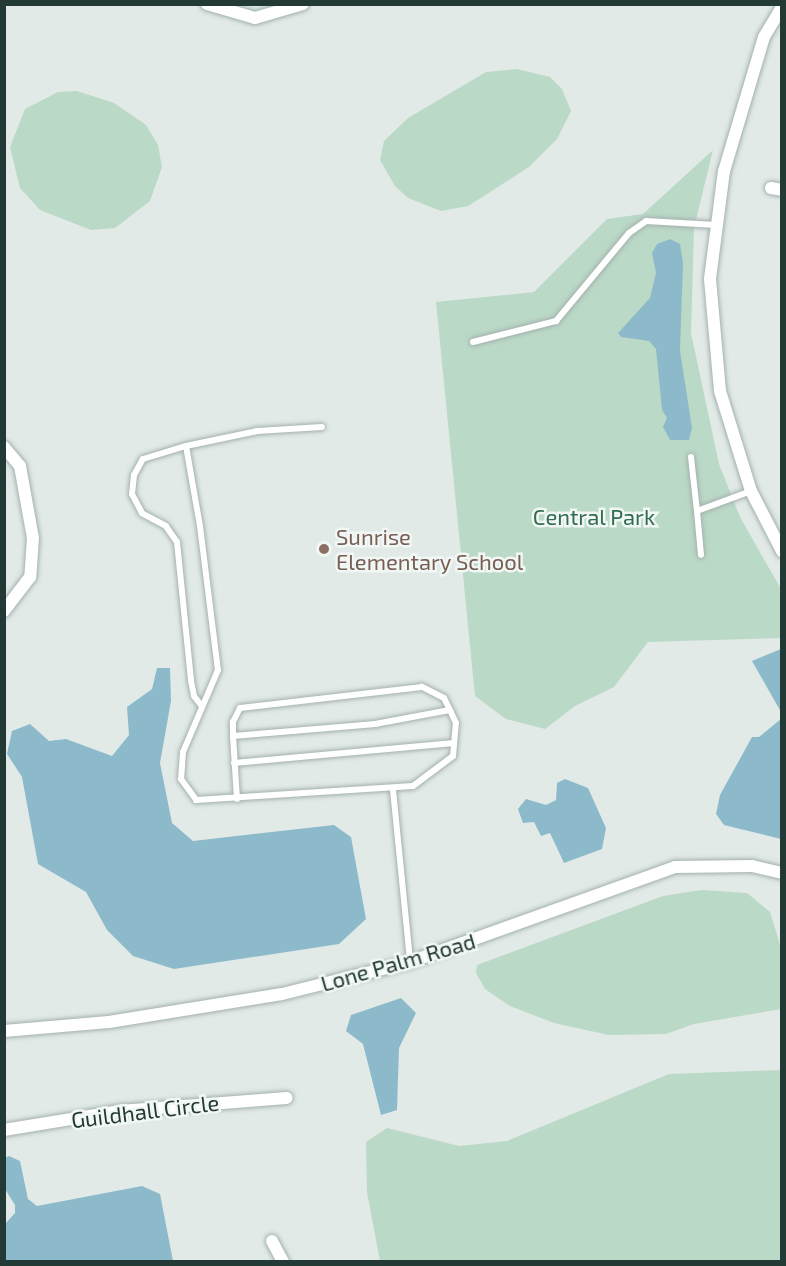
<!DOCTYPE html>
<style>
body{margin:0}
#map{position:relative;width:786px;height:1266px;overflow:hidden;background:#e1eae7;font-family:"Exo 2",sans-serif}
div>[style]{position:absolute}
.green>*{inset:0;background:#bbd9c7}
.water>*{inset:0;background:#8dbaca}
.roads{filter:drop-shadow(0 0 2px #a4b1ae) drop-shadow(0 0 2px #a4b1ae)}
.service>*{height:6px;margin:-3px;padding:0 3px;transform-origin:3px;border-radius:3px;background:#fff}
.minor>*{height:12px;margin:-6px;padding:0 6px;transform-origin:6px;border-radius:6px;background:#fff}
.dots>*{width:16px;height:16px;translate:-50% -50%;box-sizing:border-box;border:3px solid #f1f7f4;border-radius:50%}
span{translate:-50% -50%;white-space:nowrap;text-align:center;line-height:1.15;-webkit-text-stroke:5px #f1f7f4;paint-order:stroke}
.park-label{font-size:22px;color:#316c4e}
.education-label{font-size:22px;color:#785e54}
.left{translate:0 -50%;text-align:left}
.street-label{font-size:22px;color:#233935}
.frame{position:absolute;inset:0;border:6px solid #233935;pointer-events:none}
</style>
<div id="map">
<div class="green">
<i style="clip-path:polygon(517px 69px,550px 77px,562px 89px,571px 111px,557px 139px,529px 167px,468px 206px,441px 211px,408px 198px,395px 186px,380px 160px,384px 141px,408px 118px,486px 72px)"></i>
<i style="clip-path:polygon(77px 91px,114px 103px,146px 125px,158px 145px,162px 167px,150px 201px,115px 228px,91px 230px,40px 210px,20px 188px,10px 147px,25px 109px,58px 92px)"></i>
<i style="clip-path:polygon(713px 150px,694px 228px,691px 333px,719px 464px,740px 517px,781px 589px,781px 638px,648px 642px,614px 687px,575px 706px,545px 729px,506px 719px,475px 696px,436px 302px,534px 292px,607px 219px,643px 214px)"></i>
<i style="clip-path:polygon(701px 890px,747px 893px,770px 912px,781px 948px,781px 1009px,694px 1024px,666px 1034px,609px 1035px,554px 1023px,510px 1006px,485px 989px,476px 973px,477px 965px,663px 896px)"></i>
<i style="clip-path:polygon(781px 1070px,781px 1261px,380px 1261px,367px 1192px,366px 1142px,387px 1128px,459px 1146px,507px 1141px,669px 1074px)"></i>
</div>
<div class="water">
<i style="clip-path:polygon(670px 239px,680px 244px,683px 263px,680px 351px,692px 428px,689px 440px,670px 440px,663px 427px,667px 418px,662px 410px,656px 349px,649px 341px,621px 337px,618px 333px,650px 298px,656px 273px,652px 253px,657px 244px)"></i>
<i style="clip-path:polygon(781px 649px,782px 649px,781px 712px,752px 661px)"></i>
<i style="clip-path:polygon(157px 668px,170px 668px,171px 701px,160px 763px,172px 823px,193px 841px,334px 825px,351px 837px,366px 919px,339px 944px,174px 969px,133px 956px,107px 930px,86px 892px,38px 864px,22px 777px,7px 754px,12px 731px,30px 724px,49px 741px,66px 739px,112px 756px,129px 735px,127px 707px,152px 689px)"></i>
<i style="clip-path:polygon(781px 719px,781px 839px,724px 825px,716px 814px,720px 795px,752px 737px,759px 737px)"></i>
<i style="clip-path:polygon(565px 779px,588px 788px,606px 828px,602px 849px,564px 863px,550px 833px,541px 836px,534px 822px,523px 823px,518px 809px,526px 799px,546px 805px,556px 800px,557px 783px)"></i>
<i style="clip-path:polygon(401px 998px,416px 1013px,399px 1048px,397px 1110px,381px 1115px,363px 1044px,346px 1031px,351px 1015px)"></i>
<i style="clip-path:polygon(9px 1156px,20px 1161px,28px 1199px,37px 1206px,142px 1186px,160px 1194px,173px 1261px,5px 1261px,5px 1224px,15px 1213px,15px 1205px,5px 1189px,5px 1158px)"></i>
</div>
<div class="roads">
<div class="service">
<i style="left:473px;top:342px;width:86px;rotate:-14.2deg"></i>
<i style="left:556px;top:321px;width:114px;rotate:-50.3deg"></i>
<i style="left:629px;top:233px;width:21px;rotate:-35deg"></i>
<i style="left:646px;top:221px;width:70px;rotate:3.3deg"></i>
<i style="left:186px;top:446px;width:73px;rotate:-11.9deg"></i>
<i style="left:257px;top:431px;width:65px;rotate:-3.5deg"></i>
<i style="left:691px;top:457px;width:54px;rotate:83.7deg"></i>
<i style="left:697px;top:511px;width:58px;rotate:-20.3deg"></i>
<i style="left:697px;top:511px;width:44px;rotate:84.8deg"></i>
<i style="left:201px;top:705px;width:11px;rotate:-128deg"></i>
<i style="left:194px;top:696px;width:16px;rotate:-101deg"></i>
<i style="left:191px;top:680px;width:139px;rotate:-95.8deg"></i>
<i style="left:177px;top:542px;width:19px;rotate:-125deg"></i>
<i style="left:166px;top:526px;width:27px;rotate:-152deg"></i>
<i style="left:142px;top:513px;width:21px;rotate:-118deg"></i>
<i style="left:132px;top:494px;width:19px;rotate:-84deg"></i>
<i style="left:134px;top:475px;width:18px;rotate:-61deg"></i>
<i style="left:143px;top:459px;width:45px;rotate:-16.8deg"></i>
<i style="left:186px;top:446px;width:81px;rotate:80.1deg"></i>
<i style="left:200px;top:526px;width:145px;rotate:82.9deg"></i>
<i style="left:218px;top:670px;width:89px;rotate:113.1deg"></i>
<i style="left:183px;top:752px;width:27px;rotate:94deg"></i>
<i style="left:181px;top:779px;width:26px;rotate:54deg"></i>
<i style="left:196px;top:800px;width:217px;rotate:-3.7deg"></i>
<i style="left:413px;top:786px;width:50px;rotate:-36.9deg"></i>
<i style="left:453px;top:756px;width:33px;rotate:-85deg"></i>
<i style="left:456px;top:723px;width:14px;rotate:-115deg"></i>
<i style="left:233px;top:736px;width:143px;rotate:-4.8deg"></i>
<i style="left:375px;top:724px;width:76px;rotate:-10.6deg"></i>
<i style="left:450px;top:710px;width:13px;rotate:-117deg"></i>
<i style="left:444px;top:698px;width:25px;rotate:-153deg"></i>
<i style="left:422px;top:687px;width:183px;rotate:173.4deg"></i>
<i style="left:240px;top:708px;width:16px;rotate:117deg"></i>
<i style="left:233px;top:722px;width:14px;rotate:90deg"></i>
<i style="left:233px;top:736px;width:63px;rotate:86.4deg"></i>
<i style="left:234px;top:763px;width:221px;rotate:-5.2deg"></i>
<i style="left:393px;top:790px;width:172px;rotate:84.3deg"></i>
</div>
<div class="minor">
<i style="left:207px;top:4px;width:50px;rotate:16.3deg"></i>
<i style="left:255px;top:18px;width:50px;rotate:-16.3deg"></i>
<i style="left:782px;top:7px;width:35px;rotate:121deg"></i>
<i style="left:764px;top:37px;width:140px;rotate:106.6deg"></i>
<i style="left:724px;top:171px;width:109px;rotate:97.4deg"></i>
<i style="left:710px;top:279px;width:112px;rotate:84.9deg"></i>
<i style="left:720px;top:391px;width:105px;rotate:72.8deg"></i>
<i style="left:751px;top:491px;width:68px;rotate:62.7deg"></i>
<i style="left:771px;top:188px;width:11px;rotate:10deg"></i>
<i style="left:4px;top:447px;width:25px;rotate:50deg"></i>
<i style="left:20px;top:466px;width:73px;rotate:79.8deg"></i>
<i style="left:33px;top:538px;width:39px;rotate:94deg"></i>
<i style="left:30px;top:577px;width:43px;rotate:127.4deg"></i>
<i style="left:4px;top:1031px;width:105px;rotate:-4.9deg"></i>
<i style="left:109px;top:1022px;width:175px;rotate:-9.2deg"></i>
<i style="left:282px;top:994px;width:132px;rotate:-14deg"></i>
<i style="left:410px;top:962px;width:282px;rotate:-19.7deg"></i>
<i style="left:675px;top:867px;width:77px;rotate:-0.7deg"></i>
<i style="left:752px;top:866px;width:31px;rotate:13deg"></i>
<i style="left:4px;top:1130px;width:118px;rotate:-9.3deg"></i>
<i style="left:120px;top:1111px;width:167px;rotate:-4.5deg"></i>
<i style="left:272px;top:1241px;width:24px;rotate:62deg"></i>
</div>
</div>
<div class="dots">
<i style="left:324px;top:549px;background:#8d6e63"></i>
</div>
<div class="park-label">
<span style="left:594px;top:517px">Central Park</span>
</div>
<div class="education-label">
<span class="left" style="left:336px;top:549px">Sunrise<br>Elementary School</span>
</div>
<div class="street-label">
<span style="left:398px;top:962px;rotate:-16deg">Lone Palm Road</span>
<span style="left:145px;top:1111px;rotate:-7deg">Guildhall Circle</span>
</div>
<div class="frame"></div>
</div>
